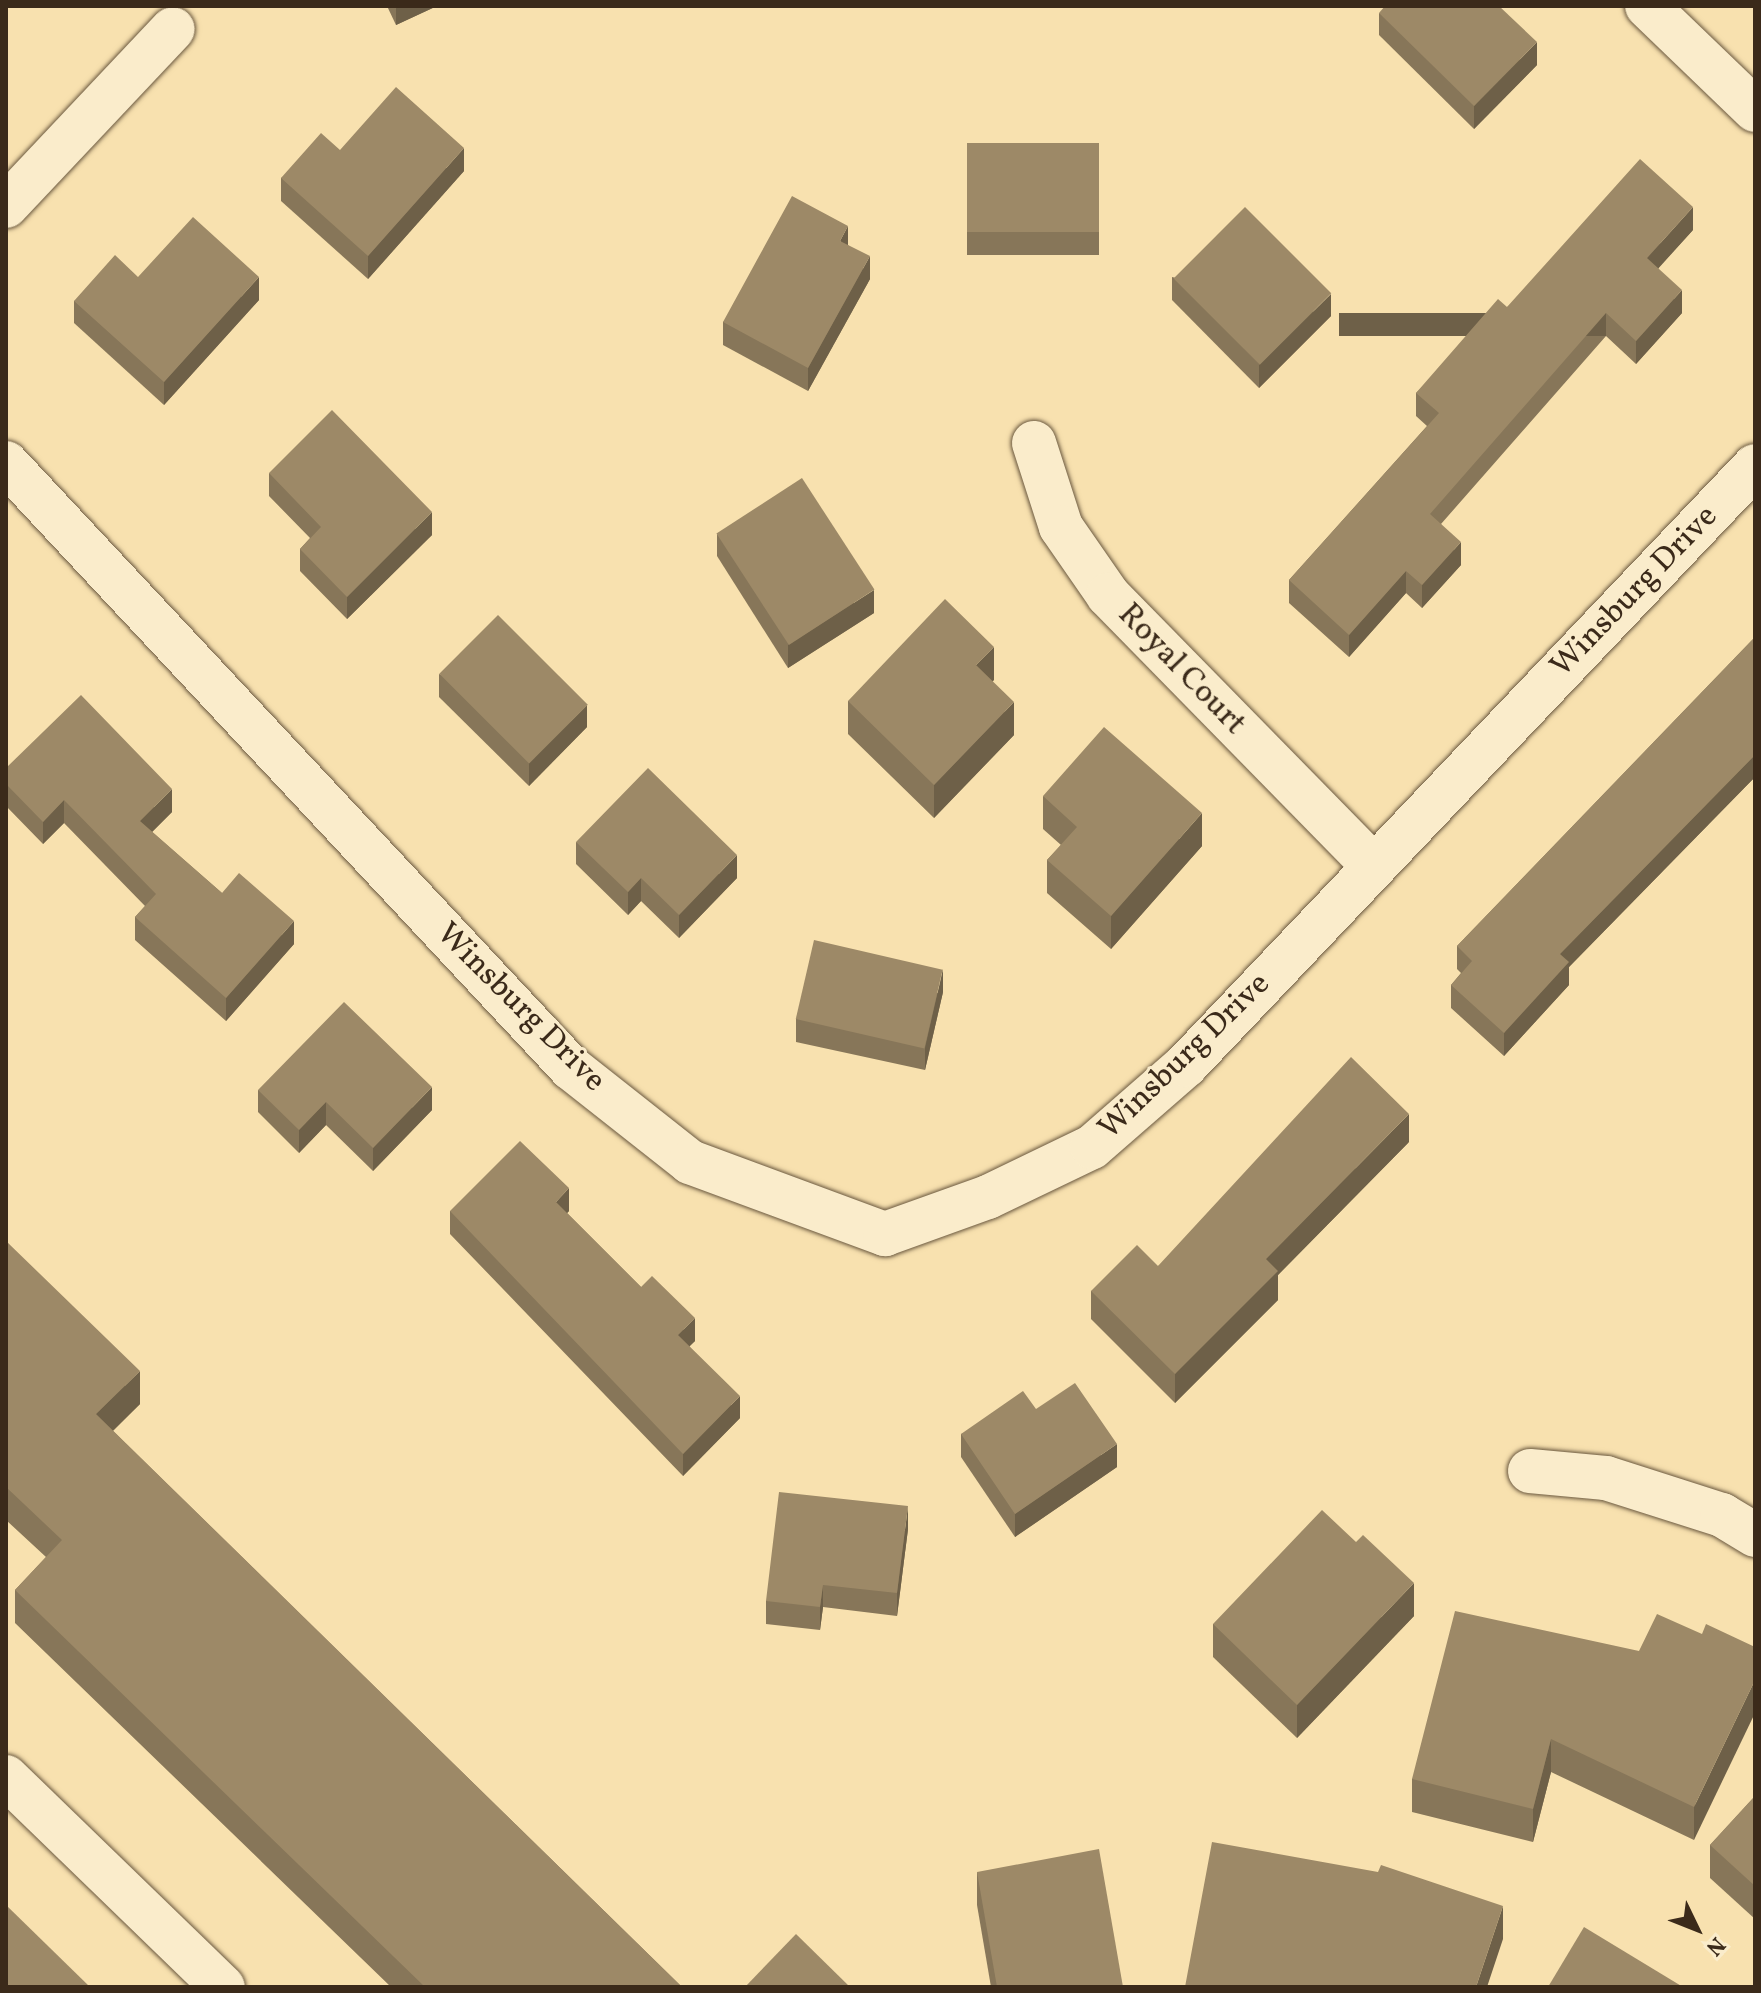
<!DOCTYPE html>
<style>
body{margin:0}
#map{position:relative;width:1761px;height:1993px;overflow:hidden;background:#f8e1af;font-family:Vollkorn,serif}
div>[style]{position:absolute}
.roads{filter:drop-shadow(0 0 2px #6a583f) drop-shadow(0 0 2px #6a583f)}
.minor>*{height:44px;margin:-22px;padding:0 22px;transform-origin:22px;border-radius:22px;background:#faeccb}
.wall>*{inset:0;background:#877659;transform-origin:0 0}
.shaded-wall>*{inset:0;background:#6e6048;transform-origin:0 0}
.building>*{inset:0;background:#9d8967;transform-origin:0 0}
span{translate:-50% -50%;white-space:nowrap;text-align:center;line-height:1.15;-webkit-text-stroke:6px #faeccb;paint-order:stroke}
.street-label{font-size:32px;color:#3b2a1a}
.frame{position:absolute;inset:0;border:8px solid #3b2a1a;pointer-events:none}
.north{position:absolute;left:1657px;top:1889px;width:80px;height:80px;-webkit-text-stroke:6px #faeccb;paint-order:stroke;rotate:133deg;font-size:22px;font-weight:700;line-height:32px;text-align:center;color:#3b2a1a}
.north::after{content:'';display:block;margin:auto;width:28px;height:36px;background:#3b2a1a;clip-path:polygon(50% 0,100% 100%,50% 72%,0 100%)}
</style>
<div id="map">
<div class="roads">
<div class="minor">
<i style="left:1647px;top:6px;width:150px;rotate:43.9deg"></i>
<i style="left:6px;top:206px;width:243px;rotate:-46.7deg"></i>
<i style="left:1034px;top:443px;width:88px;rotate:72.2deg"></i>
<i style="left:1061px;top:527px;width:83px;rotate:55.3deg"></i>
<i style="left:1108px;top:595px;width:380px;rotate:45.6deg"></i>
<i style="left:6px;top:463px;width:828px;rotate:46.96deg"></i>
<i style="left:571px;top:1068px;width:152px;rotate:38.3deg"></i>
<i style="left:690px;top:1162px;width:208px;rotate:20.3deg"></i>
<i style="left:885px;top:1234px;width:109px;rotate:-19.8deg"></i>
<i style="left:988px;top:1197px;width:115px;rotate:-25.7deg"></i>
<i style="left:1092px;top:1147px;width:125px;rotate:-41.1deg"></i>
<i style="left:1186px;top:1065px;width:826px;rotate:-46.47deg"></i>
<i style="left:1530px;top:1471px;width:76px;rotate:5.3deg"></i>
<i style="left:1606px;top:1478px;width:122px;rotate:17.7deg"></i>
<i style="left:1722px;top:1515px;width:39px;rotate:31deg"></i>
<i style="left:6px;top:1777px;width:302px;rotate:44.1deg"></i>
</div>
</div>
<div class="wall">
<i style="clip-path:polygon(387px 6px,437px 6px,396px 25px)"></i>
<i style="clip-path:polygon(1379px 13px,1537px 65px,1474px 129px,1379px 35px)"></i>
<i style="left:967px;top:143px;width:132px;height:112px"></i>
<i style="clip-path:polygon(340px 150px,464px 171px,368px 279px,281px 201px,281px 178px)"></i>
<i style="clip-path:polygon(1693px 230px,1658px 268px,1682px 313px,1636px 364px,1606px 336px,1441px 524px,1461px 565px,1422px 608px,1406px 593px,1349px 657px,1289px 603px,1289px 580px,1427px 426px,1416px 416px,1416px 393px,1507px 307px)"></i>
<i style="clip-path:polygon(848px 245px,870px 279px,808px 391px,723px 345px,723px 322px)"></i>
<i style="clip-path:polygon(138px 277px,259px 300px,164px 405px,74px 323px,74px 301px)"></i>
<i style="clip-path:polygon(1172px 277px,1331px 316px,1259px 388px,1172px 300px)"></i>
<i style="clip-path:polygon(269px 473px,432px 535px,347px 619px,300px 571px,300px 549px,310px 538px,269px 496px)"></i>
<i style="clip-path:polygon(717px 534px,874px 613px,788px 668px,717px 556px)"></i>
<i style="clip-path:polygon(1755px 637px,1755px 777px,1569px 967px,1569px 985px,1504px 1056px,1451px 1008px,1451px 985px,1461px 973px,1457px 969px,1457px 946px)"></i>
<i style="clip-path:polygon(439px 674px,587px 727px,529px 786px,439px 697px)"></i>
<i style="clip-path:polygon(994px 680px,992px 681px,1014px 735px,934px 818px,848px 734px,848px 701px)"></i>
<i style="clip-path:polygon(6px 768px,172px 812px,152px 832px,222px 893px,294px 944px,226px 1021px,135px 940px,135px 917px,145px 906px,64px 823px,43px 844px,6px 806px)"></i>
<i style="clip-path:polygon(1043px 796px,1202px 846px,1111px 949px,1047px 893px,1047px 860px,1061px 845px,1043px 829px)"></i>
<i style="clip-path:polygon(576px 842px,737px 878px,679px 938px,641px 901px,628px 915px,576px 864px)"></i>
<i style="clip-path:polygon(943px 992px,925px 1070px,796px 1042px,796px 1019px)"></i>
<i style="clip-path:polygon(258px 1090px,432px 1110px,373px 1171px,326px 1125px,299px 1153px,258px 1112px)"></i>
<i style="clip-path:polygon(1409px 1142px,1278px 1275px,1278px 1300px,1175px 1403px,1091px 1319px,1091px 1291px,1158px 1266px)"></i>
<i style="clip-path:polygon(450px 1211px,569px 1211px,567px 1213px,695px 1341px,689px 1346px,740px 1418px,683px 1476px,450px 1234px)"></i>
<i style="clip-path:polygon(6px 1241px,140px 1404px,113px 1431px,682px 1987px,391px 1987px,15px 1623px,15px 1590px,46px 1557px,6px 1520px)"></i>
<i style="clip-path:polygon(1036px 1409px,1117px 1467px,1015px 1537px,961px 1457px,961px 1434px)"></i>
<i style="clip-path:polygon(908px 1529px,897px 1616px,823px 1607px,820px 1630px,766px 1624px,766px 1601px)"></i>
<i style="clip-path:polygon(1414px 1616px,1297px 1738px,1213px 1657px,1213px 1624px)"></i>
<i style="clip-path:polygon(1702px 1634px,1694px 1840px,1551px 1772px,1533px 1842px,1412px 1812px,1412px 1779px,1639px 1651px)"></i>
<i style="clip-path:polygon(1755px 1796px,1755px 1919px,1710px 1878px,1710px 1845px)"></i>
<i style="clip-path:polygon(977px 1872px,1123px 1987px,991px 1987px,977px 1905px)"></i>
</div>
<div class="shaded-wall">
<i style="clip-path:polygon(396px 6px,437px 6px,396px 25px)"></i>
<i style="clip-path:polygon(1537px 42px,1537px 65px,1474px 129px,1474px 106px)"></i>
<i style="clip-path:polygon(464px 148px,464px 171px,368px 279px,368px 256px)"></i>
<i style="clip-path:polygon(1693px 207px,1693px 230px,1647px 281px,1647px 258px)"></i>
<i style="clip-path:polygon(848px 226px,848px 249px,840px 241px)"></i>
<i style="clip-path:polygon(870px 256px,870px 279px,808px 391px,808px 368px)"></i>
<i style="clip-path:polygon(259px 277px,259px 300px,164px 405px,164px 382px)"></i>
<i style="clip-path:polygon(1682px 290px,1682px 313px,1636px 364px,1636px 341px)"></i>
<i style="clip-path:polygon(1331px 294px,1331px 316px,1259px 388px,1259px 365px)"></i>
<i style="left:1606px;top:313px;width:23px;height:267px;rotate:90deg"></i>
<i style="clip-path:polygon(432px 512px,432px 535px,347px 619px,347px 597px)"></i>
<i style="clip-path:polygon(1461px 542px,1461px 565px,1422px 608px,1422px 585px)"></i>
<i style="clip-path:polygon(1406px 571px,1406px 593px,1349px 657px,1349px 635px)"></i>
<i style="clip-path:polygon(874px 590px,874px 613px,788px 668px,788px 645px)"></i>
<i style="clip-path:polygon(994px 647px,994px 680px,976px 698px,976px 665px)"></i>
<i style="clip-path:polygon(1014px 702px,1014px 735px,934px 818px,934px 785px)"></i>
<i style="clip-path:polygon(587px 705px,587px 727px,529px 786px,529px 763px)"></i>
<i style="clip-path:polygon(1755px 755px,1755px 777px,1569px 967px,1569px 985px,1504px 1056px,1504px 1033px,1560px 954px)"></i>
<i style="clip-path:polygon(172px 789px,172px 812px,140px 844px,140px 821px)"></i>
<i style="clip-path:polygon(64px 800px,64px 823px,43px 844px,43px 822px)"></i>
<i style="clip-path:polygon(1202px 813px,1202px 846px,1111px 949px,1111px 916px)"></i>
<i style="clip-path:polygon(737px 855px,737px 878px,679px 938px,679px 915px)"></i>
<i style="clip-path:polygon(641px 878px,641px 901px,628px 915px,628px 892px)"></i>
<i style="clip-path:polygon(294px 921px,294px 944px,226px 1021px,226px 998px)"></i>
<i style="clip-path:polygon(943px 969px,943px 992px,925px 1070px,925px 1048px)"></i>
<i style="clip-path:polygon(432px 1087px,432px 1110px,373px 1171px,373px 1148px)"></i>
<i style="clip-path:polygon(326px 1102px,326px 1125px,299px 1153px,299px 1130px)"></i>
<i style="clip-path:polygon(1409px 1114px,1409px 1142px,1278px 1275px,1278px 1300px,1175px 1403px,1175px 1374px,1266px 1259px)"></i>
<i style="clip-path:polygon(569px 1188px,569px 1211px,556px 1225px,556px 1202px)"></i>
<i style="clip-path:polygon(695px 1318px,695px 1341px,678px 1358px,678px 1335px)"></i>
<i style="clip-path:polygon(140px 1371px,140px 1404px,96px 1447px,96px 1414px)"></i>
<i style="clip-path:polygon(740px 1396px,740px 1418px,683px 1476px,683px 1454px)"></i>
<i style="clip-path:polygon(1117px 1444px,1117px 1467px,1015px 1537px,1015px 1514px)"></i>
<i style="clip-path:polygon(908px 1506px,908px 1529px,897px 1616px,897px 1593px)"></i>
<i style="clip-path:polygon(1414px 1583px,1414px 1616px,1297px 1738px,1297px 1705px)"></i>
<i style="clip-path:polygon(823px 1585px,823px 1607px,820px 1630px,820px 1607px)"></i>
<i style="clip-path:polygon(1755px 1680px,1755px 1713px,1694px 1840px,1694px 1807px)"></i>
<i style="clip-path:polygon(1551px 1739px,1551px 1772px,1533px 1842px,1533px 1809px)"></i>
<i style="clip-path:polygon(1503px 1906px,1503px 1939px,1487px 1987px,1476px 1987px)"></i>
</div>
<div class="building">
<i style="clip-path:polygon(1385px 6px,1499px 6px,1537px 42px,1474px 106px,1379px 13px)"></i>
<i style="clip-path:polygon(396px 87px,464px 148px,368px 256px,281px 178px,321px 133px,340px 150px)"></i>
<i style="left:967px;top:143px;width:132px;height:89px"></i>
<i style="clip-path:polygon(1640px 159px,1693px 207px,1647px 258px,1682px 290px,1636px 341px,1606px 313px,1430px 514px,1461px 542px,1422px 585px,1406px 571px,1349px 635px,1289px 580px,1439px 413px,1416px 393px,1498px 299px,1507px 307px)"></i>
<i style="clip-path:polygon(792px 196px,848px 226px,840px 241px,870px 256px,808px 368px,723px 322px)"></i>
<i style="left:1245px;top:207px;width:122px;height:101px;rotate:45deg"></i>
<i style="clip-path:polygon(193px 217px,259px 277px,164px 382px,74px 301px,115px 255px,138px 277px)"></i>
<i style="clip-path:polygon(332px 410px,432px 512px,347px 597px,300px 549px,321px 527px,269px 473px)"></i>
<i style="left:802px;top:478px;width:133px;height:102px;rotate:57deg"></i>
<i style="clip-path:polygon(945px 599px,994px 647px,976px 665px,1014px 702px,934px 785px,848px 701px)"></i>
<i style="left:498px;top:615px;width:127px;height:83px;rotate:45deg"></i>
<i style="clip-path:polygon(1755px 637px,1755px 755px,1560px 954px,1569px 962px,1504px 1033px,1451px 985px,1472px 961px,1457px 946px)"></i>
<i style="clip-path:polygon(81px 695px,172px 789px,140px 821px,222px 893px,239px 873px,294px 921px,226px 998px,135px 917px,156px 894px,64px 800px,43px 822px,6px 784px,6px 768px)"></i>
<i style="clip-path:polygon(1104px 727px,1202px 813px,1111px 916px,1047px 860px,1077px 827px,1043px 796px)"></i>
<i style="clip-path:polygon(648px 768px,737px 855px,679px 915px,641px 878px,628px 892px,576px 842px)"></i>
<i style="left:814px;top:940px;width:132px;height:81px;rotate:13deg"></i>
<i style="clip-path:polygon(344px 1002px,432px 1087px,373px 1148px,326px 1102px,299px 1130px,258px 1090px)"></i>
<i style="clip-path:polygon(1351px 1057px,1409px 1114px,1266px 1259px,1278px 1271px,1175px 1374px,1091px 1291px,1137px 1245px,1158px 1266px)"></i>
<i style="clip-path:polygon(520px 1141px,569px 1188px,556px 1202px,641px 1287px,652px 1276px,695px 1318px,678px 1335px,740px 1396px,683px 1454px,450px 1211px)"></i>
<i style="clip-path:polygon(6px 1241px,140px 1371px,96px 1414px,682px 1987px,425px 1987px,15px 1590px,62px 1540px,6px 1487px)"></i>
<i style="clip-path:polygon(1075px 1383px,1117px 1444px,1015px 1514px,961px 1434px,1023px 1391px,1036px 1409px)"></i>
<i style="clip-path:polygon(779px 1492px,908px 1506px,897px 1593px,823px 1585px,820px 1607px,766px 1601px)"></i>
<i style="clip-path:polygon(1322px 1510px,1356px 1542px,1363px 1535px,1414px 1583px,1297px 1705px,1213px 1624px)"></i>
<i style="clip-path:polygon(1455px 1611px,1639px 1651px,1657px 1614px,1702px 1634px,1706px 1624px,1755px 1647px,1755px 1680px,1694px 1807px,1551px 1739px,1533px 1809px,1412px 1779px)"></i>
<i style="clip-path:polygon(1755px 1796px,1755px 1886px,1710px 1845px)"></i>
<i style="clip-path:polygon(1212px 1842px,1378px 1872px,1381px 1865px,1503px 1906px,1476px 1987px,1185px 1987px)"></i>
<i style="clip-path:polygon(1099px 1849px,1123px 1987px,997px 1987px,977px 1872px)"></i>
<i style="clip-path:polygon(6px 1905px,90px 1987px,6px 1987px)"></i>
<i style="clip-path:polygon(1584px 1927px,1683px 1987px,1548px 1987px)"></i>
<i style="clip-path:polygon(796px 1934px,850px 1987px,745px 1987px)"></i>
</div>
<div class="street-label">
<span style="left:1635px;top:592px;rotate:-46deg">Winsburg Drive</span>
<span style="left:1181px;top:670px;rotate:46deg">Royal Court</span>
<span style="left:520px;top:1008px;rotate:45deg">Winsburg Drive</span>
<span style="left:1185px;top:1057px;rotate:-44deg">Winsburg Drive</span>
</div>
<div class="frame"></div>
<div class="north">N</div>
</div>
